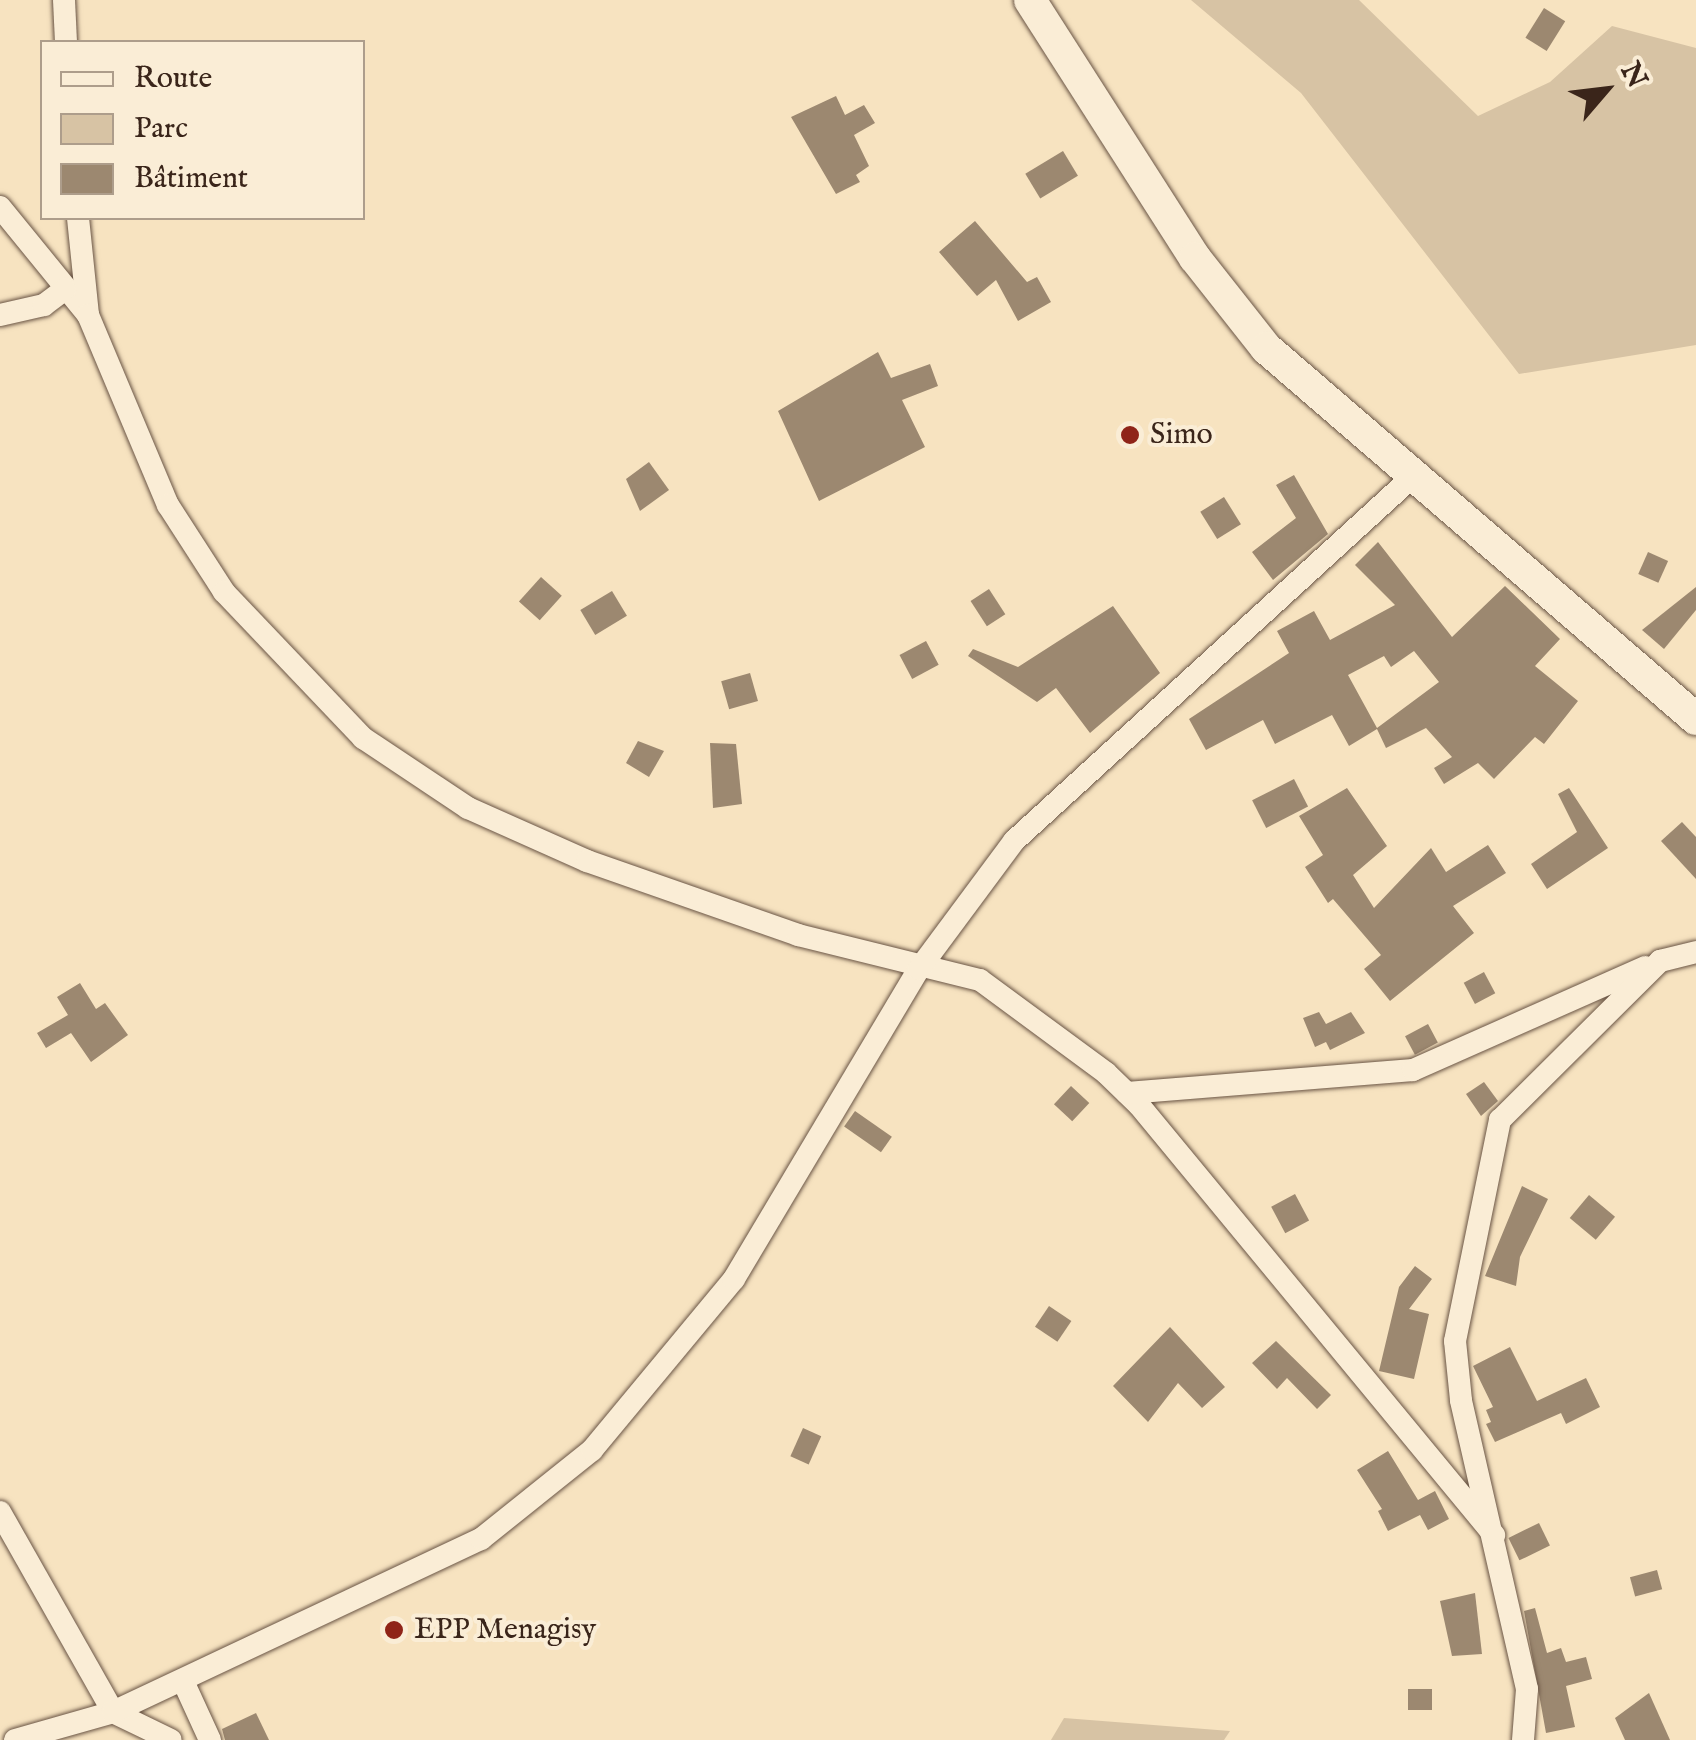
<!DOCTYPE html>
<meta charset="utf-8">
<style>
body{margin:0}
#map{position:relative;width:1696px;height:1740px;overflow:hidden;background:#f7e3c0;font-family:"IM FELL English",serif}
div>[style]{position:absolute}
.green>*{inset:0;background:#d7c3a4}
.building>*{inset:0;background:#9c8870;transform-origin:0 0}
.roads{filter:drop-shadow(0 0 2px #695444) drop-shadow(0 0 2px #695444)}
.street>*{height:22px;margin:-11px;padding:0 11px;transform-origin:11px;border-radius:11px;background:#faedd6}
.secondary>*{height:32px;margin:-16px;padding:0 16px;transform-origin:16px;border-radius:16px;background:#faedd6}
.dots>*{width:28px;height:28px;translate:-50% -50%;box-sizing:border-box;border:5px solid #faedd6;border-radius:50%}
span{translate:-50% -50%;white-space:nowrap;text-align:center;line-height:1.15;-webkit-text-stroke:8px #faedd6;paint-order:stroke}
.poi-label{font-size:30px;color:#3a251a}
.left{translate:0 -50%;text-align:left}
.legend{position:absolute;left:40px;top:40px;width:325px;height:180px;box-sizing:border-box;background:#faedd6;border:2px solid #ad9d8b;margin:0;padding:12px 18px;list-style:none;font-size:30px;color:#3a251a}
.legend li{display:flex;align-items:center;gap:20px;height:50px}
.legend b{width:50px;border:2px solid #ad9d8b}
.north{position:absolute;left:1556px;top:40px;width:100px;height:100px;-webkit-text-stroke:8px #faedd6;paint-order:stroke;rotate:62deg;font-size:28px;font-weight:700;line-height:40px;text-align:center;color:#3a251a}
.north::after{content:'';display:block;margin:auto;width:35px;height:45px;background:#3a251a;clip-path:polygon(50% 0,100% 100%,50% 72%,0 100%)}
</style>
<div id="map">
<div class="green">
<i style="clip-path:polygon(1191px 0,1359px 0,1478px 116px,1550px 82px,1612px 26px,1696px 48px,1696px 345px,1519px 374px,1301px 93px)"></i>
<i style="clip-path:polygon(1064px 1718px,1230px 1731px,1224px 1740px,1051px 1740px)"></i>
</div>
<div class="building">
<i style="left:1544px;top:8px;width:25px;height:35px;rotate:32deg"></i>
<i style="clip-path:polygon(836px 96px,845px 115px,864px 105px,875px 123px,854px 135px,869px 166px,856px 175px,860px 182px,836px 194px,791px 117px)"></i>
<i style="left:1063px;top:151px;width:29px;height:44px;rotate:59deg"></i>
<i style="clip-path:polygon(975px 221px,1027px 282px,1037px 277px,1051px 302px,1018px 321px,996px 280px,977px 296px,939px 252px)"></i>
<i style="clip-path:polygon(878px 352px,891px 378px,930px 364px,938px 386px,902px 400px,925px 447px,819px 501px,778px 411px)"></i>
<i style="clip-path:polygon(649px 462px,669px 490px,640px 511px,626px 479px)"></i>
<i style="clip-path:polygon(1294px 475px,1328px 534px,1273px 580px,1252px 552px,1296px 518px,1276px 485px)"></i>
<i style="left:1224px;top:497px;width:32px;height:28px;rotate:58deg"></i>
<i style="clip-path:polygon(evenodd,1378px 542px,1452px 637px,1505px 586px,1560px 639px,1535px 666px,1578px 701px,1544px 744px,1535px 737px,1494px 779px,1478px 763px,1444px 784px,1434px 768px,1452px 757px,1426px 728px,1386px 748px,1377px 729px,1349px 746px,1332px 715px,1275px 744px,1263px 720px,1206px 750px,1189px 719px,1289px 653px,1277px 631px,1314px 611px,1330px 640px,1395px 605px,1355px 565px,1378px 542px,1414px 651px,1439px 682px,1377px 728px,1348px 675px,1384px 656px,1391px 667px,1414px 651px)"></i>
<i style="left:1648px;top:552px;width:22px;height:24px;rotate:24deg"></i>
<i style="left:541px;top:577px;width:28px;height:33px;rotate:42deg"></i>
<i style="clip-path:polygon(1696px 587px,1696px 610px,1664px 649px,1642px 630px)"></i>
<i style="left:989px;top:589px;width:30px;height:22px;rotate:57deg"></i>
<i style="left:612px;top:591px;width:29px;height:37px;rotate:59deg"></i>
<i style="clip-path:polygon(1113px 606px,1160px 673px,1090px 733px,1056px 688px,1037px 702px,968px 656px,973px 649px,1018px 667px)"></i>
<i style="left:926px;top:641px;width:27px;height:30px;rotate:62deg"></i>
<i style="left:750px;top:673px;width:29px;height:30px;rotate:74deg"></i>
<i style="clip-path:polygon(638px 741px,664px 751px,649px 777px,626px 763px)"></i>
<i style="clip-path:polygon(710px 743px,736px 744px,742px 804px,713px 808px)"></i>
<i style="left:1294px;top:779px;width:31px;height:47px;rotate:63deg"></i>
<i style="clip-path:polygon(1347px 788px,1387px 846px,1353px 875px,1374px 908px,1431px 848px,1446px 872px,1488px 845px,1506px 873px,1453px 906px,1474px 933px,1390px 1001px,1364px 969px,1381px 955px,1333px 899px,1328px 903px,1305px 867px,1323px 855px,1299px 816px)"></i>
<i style="clip-path:polygon(1569px 788px,1608px 848px,1547px 889px,1531px 864px,1577px 832px,1558px 794px)"></i>
<i style="clip-path:polygon(1682px 822px,1696px 837px,1696px 879px,1661px 841px)"></i>
<i style="left:1484px;top:972px;width:24px;height:23px;rotate:62deg"></i>
<i style="clip-path:polygon(80px 983px,96px 1009px,105px 1003px,128px 1035px,91px 1062px,71px 1033px,46px 1048px,37px 1033px,68px 1015px,57px 997px)"></i>
<i style="clip-path:polygon(1319px 1012px,1326px 1024px,1351px 1012px,1365px 1033px,1330px 1050px,1326px 1042px,1315px 1047px,1303px 1018px)"></i>
<i style="left:1428px;top:1024px;width:21px;height:26px;rotate:62deg"></i>
<i style="clip-path:polygon(1484px 1082px,1498px 1101px,1481px 1116px,1466px 1094px)"></i>
<i style="left:1071px;top:1086px;width:25px;height:25px;rotate:43deg"></i>
<i style="left:855px;top:1111px;width:45px;height:19px;rotate:35deg"></i>
<i style="clip-path:polygon(1522px 1186px,1548px 1199px,1520px 1257px,1516px 1286px,1485px 1276px)"></i>
<i style="left:1295px;top:1194px;width:30px;height:27px;rotate:62deg"></i>
<i style="left:1589px;top:1195px;width:34px;height:30px;rotate:40deg"></i>
<i style="clip-path:polygon(1415px 1266px,1432px 1279px,1409px 1309px,1429px 1314px,1414px 1379px,1379px 1371px,1399px 1287px)"></i>
<i style="left:1049px;top:1306px;width:27px;height:25px;rotate:34deg"></i>
<i style="clip-path:polygon(1170px 1327px,1225px 1387px,1202px 1408px,1178px 1383px,1148px 1422px,1113px 1386px)"></i>
<i style="clip-path:polygon(1276px 1341px,1331px 1395px,1317px 1409px,1287px 1378px,1277px 1389px,1252px 1363px)"></i>
<i style="clip-path:polygon(1510px 1347px,1537px 1401px,1586px 1378px,1600px 1407px,1566px 1424px,1561px 1413px,1495px 1442px,1486px 1424px,1491px 1422px,1486px 1410px,1493px 1407px,1473px 1366px)"></i>
<i style="left:803px;top:1428px;width:20px;height:31px;rotate:24deg"></i>
<i style="clip-path:polygon(1388px 1451px,1418px 1500px,1435px 1491px,1449px 1519px,1428px 1530px,1420px 1515px,1388px 1531px,1378px 1511px,1382px 1509px,1357px 1470px)"></i>
<i style="left:1539px;top:1523px;width:25px;height:34px;rotate:64deg"></i>
<i style="left:1657px;top:1570px;width:20px;height:28px;rotate:75deg"></i>
<i style="clip-path:polygon(1475px 1593px,1482px 1654px,1452px 1656px,1440px 1601px)"></i>
<i style="clip-path:polygon(1535px 1608px,1547px 1653px,1561px 1648px,1566px 1662px,1586px 1657px,1592px 1679px,1566px 1686px,1575px 1727px,1546px 1733px,1524px 1611px)"></i>
<i style="left:1408px;top:1689px;width:24px;height:21px"></i>
<i style="clip-path:polygon(1649px 1693px,1670px 1740px,1625px 1740px,1615px 1718px)"></i>
<i style="clip-path:polygon(256px 1713px,269px 1740px,225px 1740px,222px 1729px)"></i>
</div>
<div class="roads">
<div class="street">
<i style="left:64px;top:0;width:42px;rotate:87.3deg"></i>
<i style="left:0;top:207px;width:139px;rotate:50.8deg"></i>
<i style="left:78px;top:218px;width:98px;rotate:84.1deg"></i>
<i style="left:88px;top:315px;width:206px;rotate:67.2deg"></i>
<i style="left:168px;top:505px;width:103px;rotate:57.2deg"></i>
<i style="left:224px;top:592px;width:202px;rotate:46.4deg"></i>
<i style="left:363px;top:738px;width:126px;rotate:33.7deg"></i>
<i style="left:468px;top:808px;width:130px;rotate:24deg"></i>
<i style="left:587px;top:861px;width:224px;rotate:19.3deg"></i>
<i style="left:798px;top:935px;width:187px;rotate:13.9deg"></i>
<i style="left:980px;top:980px;width:157px;rotate:36.4deg"></i>
<i style="left:1106px;top:1073px;width:46px;rotate:44.1deg"></i>
<i style="left:1139px;top:1105px;width:558px;rotate:50.46deg"></i>
<i style="left:0;top:315px;width:45px;rotate:-12.8deg"></i>
<i style="left:44px;top:305px;width:26px;rotate:-37deg"></i>
<i style="left:1127px;top:1093px;width:287px;rotate:-4.6deg"></i>
<i style="left:1413px;top:1070px;width:254px;rotate:-23.9deg"></i>
<i style="left:0;top:1512px;width:230px;rotate:60.5deg"></i>
<i style="left:113px;top:1712px;width:64px;rotate:25.8deg"></i>
<i style="left:183px;top:1681px;width:65px;rotate:65.4deg"></i>
<i style="left:15px;top:1740px;width:102px;rotate:-15.9deg"></i>
<i style="left:113px;top:1712px;width:407px;rotate:-25.2deg"></i>
<i style="left:481px;top:1539px;width:142px;rotate:-38.7deg"></i>
<i style="left:592px;top:1450px;width:222px;rotate:-50.3deg"></i>
<i style="left:734px;top:1279px;width:361px;rotate:-59.2deg"></i>
<i style="left:919px;top:969px;width:159px;rotate:-53.4deg"></i>
<i style="left:1014px;top:841px;width:537px;rotate:-42.43deg"></i>
<i style="left:1523px;top:1740px;width:51px;rotate:-85.5deg"></i>
<i style="left:1527px;top:1689px;width:296px;rotate:-102.9deg"></i>
<i style="left:1461px;top:1400px;width:59px;rotate:-95.8deg"></i>
<i style="left:1455px;top:1341px;width:226px;rotate:-78.5deg"></i>
<i style="left:1500px;top:1120px;width:226px;rotate:-44.8deg"></i>
<i style="left:1660px;top:961px;width:37px;rotate:-14deg"></i>
</div>
<div class="secondary">
<i style="left:1030px;top:0;width:306px;rotate:57.4deg"></i>
<i style="left:1195px;top:258px;width:115px;rotate:51.7deg"></i>
<i style="left:1266px;top:348px;width:568px;rotate:40.79deg"></i>
</div>
</div>
<div class="dots">
<i style="left:1130px;top:435px;background:#8f2418"></i>
<i style="left:394px;top:1630px;background:#8f2418"></i>
</div>
<div class="poi-label">
<span class="left" style="left:1150px;top:435px">Simo</span>
<span class="left" style="left:414px;top:1630px">EPP Menagisy</span>
</div>
<ul class="legend">
<li><b style="height:12px;background:#faedd6"></b>Route</li>
<li><b style="height:28px;background:#d7c3a4"></b>Parc</li>
<li><b style="height:28px;background:#9c8870"></b>Bâtiment</li>
</ul>
<div class="north">N</div>
</div>
